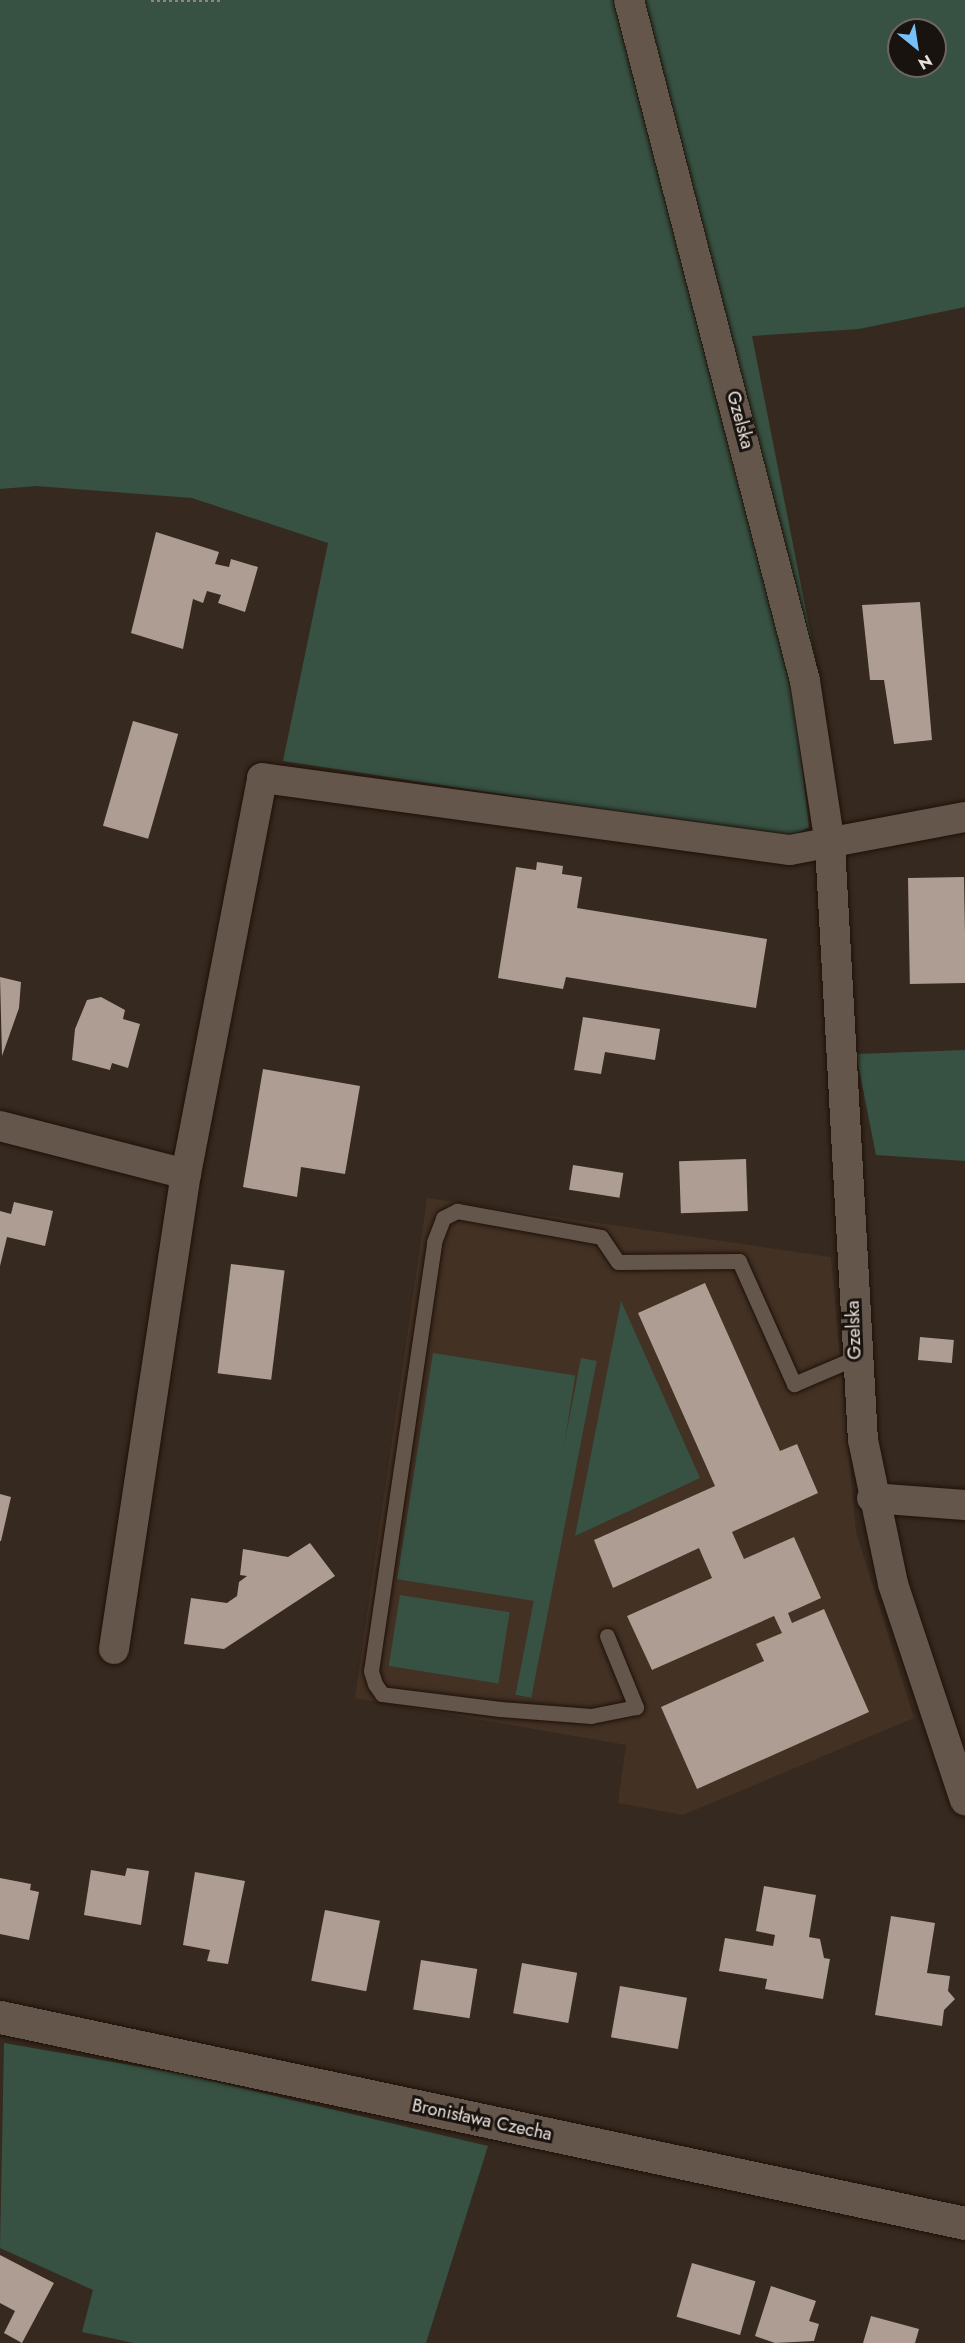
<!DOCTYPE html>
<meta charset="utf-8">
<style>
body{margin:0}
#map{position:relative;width:965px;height:2343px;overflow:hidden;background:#36291f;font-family:Jost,sans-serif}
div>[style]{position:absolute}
.built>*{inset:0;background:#433124}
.green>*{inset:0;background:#375243;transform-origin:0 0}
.building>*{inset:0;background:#ae9d92;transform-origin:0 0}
.path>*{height:4px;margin-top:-2px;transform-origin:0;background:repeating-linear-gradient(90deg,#90857d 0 3px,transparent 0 6px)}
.roads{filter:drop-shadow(0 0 2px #1d1109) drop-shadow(0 0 2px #1d1109)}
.service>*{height:15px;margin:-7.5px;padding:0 7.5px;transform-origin:7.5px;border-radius:7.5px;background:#65564c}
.minor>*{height:30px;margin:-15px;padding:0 15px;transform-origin:15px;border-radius:15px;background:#65564c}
.tertiary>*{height:33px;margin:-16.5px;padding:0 16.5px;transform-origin:16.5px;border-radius:16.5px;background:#65564c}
span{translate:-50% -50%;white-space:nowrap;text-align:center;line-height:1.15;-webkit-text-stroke:6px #19130f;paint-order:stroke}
.street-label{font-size:18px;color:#eae1db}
.north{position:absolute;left:887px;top:18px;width:60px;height:60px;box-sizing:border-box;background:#19130f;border:2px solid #6d6561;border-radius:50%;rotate:150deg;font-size:16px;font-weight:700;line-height:24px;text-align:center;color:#eae1db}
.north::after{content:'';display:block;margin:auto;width:21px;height:27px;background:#77bff7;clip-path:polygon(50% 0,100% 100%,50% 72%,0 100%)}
</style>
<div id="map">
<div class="built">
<i style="clip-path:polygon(427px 1198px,831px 1257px,856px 1532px,914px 1718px,683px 1815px,618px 1803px,626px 1745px,355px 1698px)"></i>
</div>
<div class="green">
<i style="clip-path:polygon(evenodd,0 0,965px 0,965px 307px,859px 329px,752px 336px,822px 692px,793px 691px,809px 827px,789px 838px,283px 761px,328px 543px,192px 498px,36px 486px,0 489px,0 0,899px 30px,935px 30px,935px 66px,899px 66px,899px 30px)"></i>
<i style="clip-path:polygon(965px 1050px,965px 1161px,876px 1155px,856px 1054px)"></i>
<i style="clip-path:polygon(621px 1301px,700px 1478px,575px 1536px)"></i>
<i style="left:433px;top:1353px;width:144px;height:229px;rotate:9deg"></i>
<i style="left:581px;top:1358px;width:16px;height:343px;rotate:11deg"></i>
<i style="left:400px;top:1595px;width:111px;height:72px;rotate:9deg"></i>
<i style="clip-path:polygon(4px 2043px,182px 2074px,488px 2146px,426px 2343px,134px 2343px,82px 2332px,93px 2290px,0 2248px)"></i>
</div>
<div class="building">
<i style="clip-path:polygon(156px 532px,219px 552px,215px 564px,229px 567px,231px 559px,258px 567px,245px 612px,218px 603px,221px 595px,207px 591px,203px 603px,193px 599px,183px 649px,131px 633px)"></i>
<i style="clip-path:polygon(920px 602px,932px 740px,894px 744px,884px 680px,870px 680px,862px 605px)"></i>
<i style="left:133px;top:721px;width:47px;height:109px;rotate:16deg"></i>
<i style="clip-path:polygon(537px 862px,563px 866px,562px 874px,582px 877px,577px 908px,767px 939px,756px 1008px,566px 977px,563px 989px,498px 978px,516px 867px,536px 870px)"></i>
<i style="left:964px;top:877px;width:106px;height:56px;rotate:89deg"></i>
<i style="clip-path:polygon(0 977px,21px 982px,19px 1008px,2px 1056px)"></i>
<i style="clip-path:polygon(101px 997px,125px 1010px,123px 1019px,140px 1024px,128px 1068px,112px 1063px,110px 1070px,72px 1060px,75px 1029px,87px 1000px)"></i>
<i style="clip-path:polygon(583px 1017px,660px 1029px,655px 1060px,605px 1052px,601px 1074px,574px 1070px)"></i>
<i style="clip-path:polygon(263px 1069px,360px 1086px,345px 1174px,301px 1167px,297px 1197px,243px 1187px)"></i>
<i style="left:746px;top:1159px;width:52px;height:67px;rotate:88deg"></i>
<i style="left:573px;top:1165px;width:51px;height:25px;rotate:9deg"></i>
<i style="clip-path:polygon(14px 1202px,53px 1211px,45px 1246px,7px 1237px,0 1266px,0 1211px,11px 1214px)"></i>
<i style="left:231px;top:1264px;width:54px;height:110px;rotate:7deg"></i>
<i style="clip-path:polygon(705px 1283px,780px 1451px,797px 1444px,818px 1493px,732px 1532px,744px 1559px,794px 1537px,821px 1598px,788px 1613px,792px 1623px,824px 1609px,869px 1712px,697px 1789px,661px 1707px,764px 1661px,756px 1644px,782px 1633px,774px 1616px,652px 1670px,627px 1616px,712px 1578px,699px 1548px,613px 1588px,594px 1540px,715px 1486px,638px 1313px)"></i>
<i style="left:920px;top:1337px;width:34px;height:23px;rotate:5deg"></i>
<i style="clip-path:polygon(0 1494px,11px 1497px,1px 1541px,0 1541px)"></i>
<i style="clip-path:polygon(310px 1543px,335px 1576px,224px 1649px,184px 1644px,191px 1598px,227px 1603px,237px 1596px,239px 1582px,247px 1576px,240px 1575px,243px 1549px,288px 1557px)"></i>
<i style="clip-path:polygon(127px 1868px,149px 1871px,141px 1925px,84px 1915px,91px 1870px,125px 1876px)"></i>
<i style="clip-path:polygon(195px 1872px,245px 1881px,228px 1964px,207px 1961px,210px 1950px,183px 1945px)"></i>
<i style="clip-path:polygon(0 1878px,31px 1884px,30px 1890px,39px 1892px,29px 1940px,0 1934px)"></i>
<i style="clip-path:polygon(764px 1886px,816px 1895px,809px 1937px,820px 1939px,824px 1958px,830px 1959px,823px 1999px,765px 1989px,767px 1979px,719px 1971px,725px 1938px,773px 1946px,775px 1935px,756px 1931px)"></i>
<i style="left:325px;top:1910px;width:56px;height:72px;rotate:11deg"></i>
<i style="clip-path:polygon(891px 1916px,935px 1923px,927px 1973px,950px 1976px,948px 1991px,955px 1999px,944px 2010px,942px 2026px,875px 2015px)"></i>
<i style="left:421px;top:1960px;width:57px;height:50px;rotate:9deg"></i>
<i style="left:522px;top:1963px;width:56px;height:51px;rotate:10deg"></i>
<i style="left:620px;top:1986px;width:68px;height:52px;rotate:10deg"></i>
<i style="clip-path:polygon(0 2255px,54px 2283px,22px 2343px,4px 2333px,15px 2311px,0 2303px)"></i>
<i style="left:692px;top:2263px;width:66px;height:56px;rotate:16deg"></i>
<i style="clip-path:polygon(771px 2286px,816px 2301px,809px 2321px,819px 2324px,814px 2341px,775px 2343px,755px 2336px)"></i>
<i style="clip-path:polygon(871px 2316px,919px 2329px,915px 2343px,863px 2343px)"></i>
</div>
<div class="path">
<i style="left:151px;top:0;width:70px"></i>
</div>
<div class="roads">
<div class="service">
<i style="left:607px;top:1636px;width:77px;rotate:67.8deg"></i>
<i style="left:636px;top:1707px;width:46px;rotate:168.7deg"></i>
<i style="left:591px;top:1716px;width:91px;rotate:-175.6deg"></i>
<i style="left:500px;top:1709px;width:119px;rotate:-172.8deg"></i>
<i style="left:382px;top:1694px;width:12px;rotate:-125deg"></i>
<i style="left:375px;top:1684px;width:14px;rotate:-107deg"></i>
<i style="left:371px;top:1671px;width:434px;rotate:-81.6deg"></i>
<i style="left:434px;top:1242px;width:26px;rotate:-69deg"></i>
<i style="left:443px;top:1218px;width:16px;rotate:-27deg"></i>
<i style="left:457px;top:1211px;width:146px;rotate:10.2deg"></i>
<i style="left:601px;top:1237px;width:30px;rotate:56deg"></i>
<i style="left:618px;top:1262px;width:121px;rotate:-0.5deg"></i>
<i style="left:739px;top:1261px;width:135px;rotate:65.9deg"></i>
<i style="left:794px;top:1384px;width:66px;rotate:-23.1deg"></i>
</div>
<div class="minor">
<i style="left:629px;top:0;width:703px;rotate:75.51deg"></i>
<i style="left:805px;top:681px;width:166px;rotate:81.3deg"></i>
<i style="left:830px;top:845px;width:596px;rotate:86.83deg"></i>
<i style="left:863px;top:1440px;width:147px;rotate:78.2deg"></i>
<i style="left:893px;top:1584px;width:228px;rotate:71.6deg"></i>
<i style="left:0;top:1126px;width:192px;rotate:14.5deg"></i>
<i style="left:186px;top:1174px;width:403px;rotate:-79.1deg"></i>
<i style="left:262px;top:778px;width:533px;rotate:7.77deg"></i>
<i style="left:790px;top:850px;width:178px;rotate:-10.7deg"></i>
<i style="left:872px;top:1498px;width:93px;rotate:4.3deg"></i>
<i style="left:114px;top:1649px;width:480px;rotate:-81.4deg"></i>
</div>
<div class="tertiary">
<i style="left:0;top:2017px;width:987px;rotate:12.05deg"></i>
</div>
</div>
<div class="street-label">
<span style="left:740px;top:420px;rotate:75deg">Gzelska</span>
<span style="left:854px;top:1330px;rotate:-92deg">Gzelska</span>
<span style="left:482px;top:2120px;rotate:12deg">Bronisława Czecha</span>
</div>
<div class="north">N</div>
</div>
